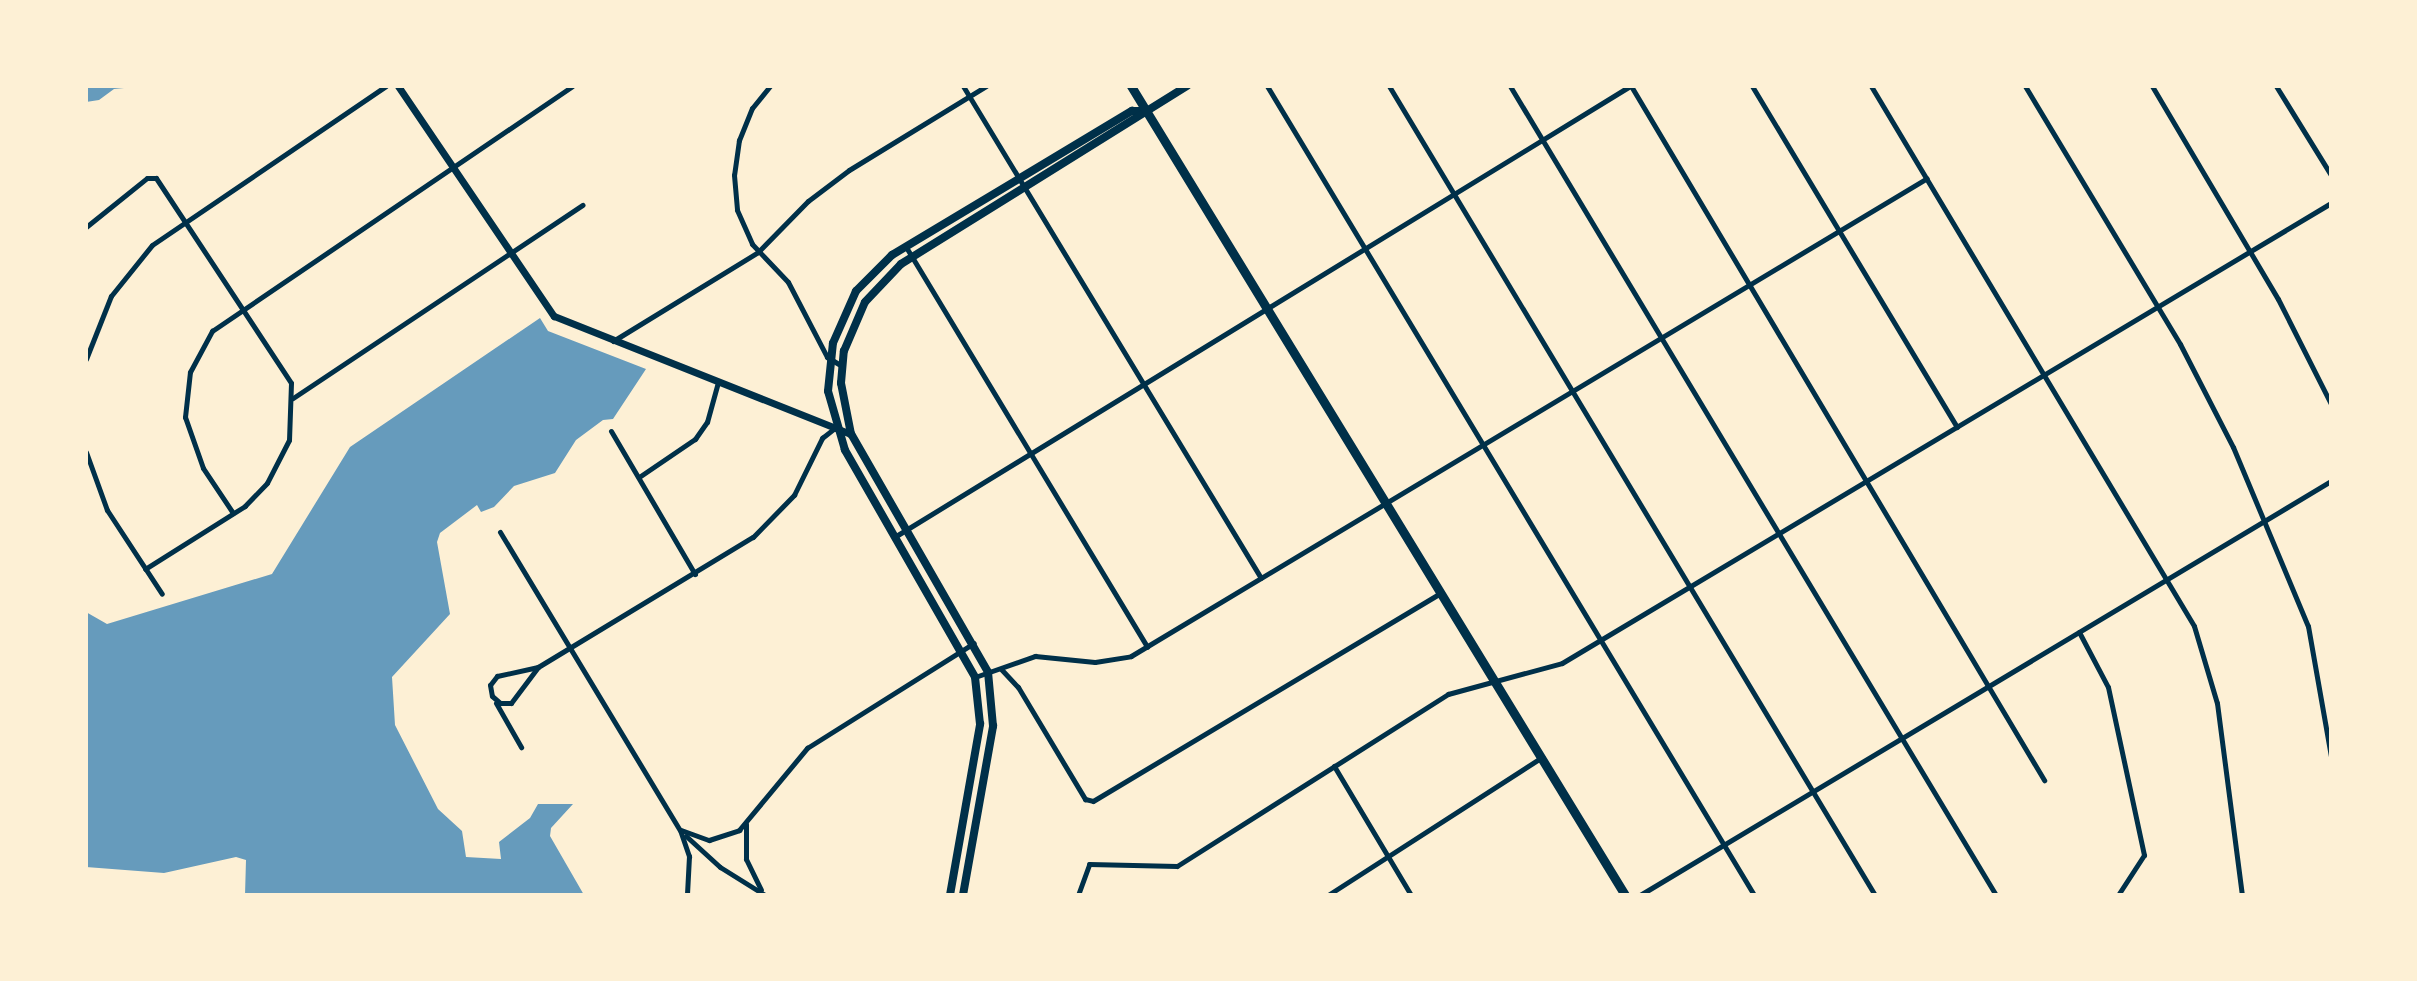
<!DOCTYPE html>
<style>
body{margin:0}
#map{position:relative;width:2417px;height:981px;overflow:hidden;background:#fdf0d5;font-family:"Archivo Narrow",sans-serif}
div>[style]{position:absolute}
.water>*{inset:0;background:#669bbc}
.minor>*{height:5px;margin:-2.5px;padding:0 2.5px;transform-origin:2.5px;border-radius:2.5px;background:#003049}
.tertiary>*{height:7px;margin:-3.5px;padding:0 3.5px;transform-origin:3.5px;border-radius:3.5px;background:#003049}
.primary>*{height:8px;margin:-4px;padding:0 4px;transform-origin:4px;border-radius:4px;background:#003049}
.trunk>*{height:9px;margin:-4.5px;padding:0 4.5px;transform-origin:4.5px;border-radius:4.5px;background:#003049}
span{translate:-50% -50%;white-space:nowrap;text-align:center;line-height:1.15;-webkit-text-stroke:6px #fdf0d5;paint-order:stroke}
.frame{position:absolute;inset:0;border:88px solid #fdf0d5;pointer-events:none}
</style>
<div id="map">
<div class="water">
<i style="clip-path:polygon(86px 86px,144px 86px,114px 89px,99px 100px,86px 102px)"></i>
<i style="clip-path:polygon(540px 318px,548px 331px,646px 369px,613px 419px,603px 420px,576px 440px,555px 473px,514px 486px,494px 507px,481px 512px,477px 505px,440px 533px,437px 542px,450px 614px,392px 677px,395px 725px,438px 809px,462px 831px,466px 857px,501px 859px,499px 842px,530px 818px,538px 804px,573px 804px,551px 828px,550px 836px,584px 895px,245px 895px,246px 860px,236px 857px,164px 873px,86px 867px,86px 612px,107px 624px,272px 574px,350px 447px)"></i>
</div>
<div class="minor">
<i style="left:770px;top:86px;width:28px;rotate:129deg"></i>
<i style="left:752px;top:108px;width:35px;rotate:112deg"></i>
<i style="left:739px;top:140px;width:35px;rotate:98deg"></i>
<i style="left:734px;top:175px;width:35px;rotate:85deg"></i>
<i style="left:737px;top:210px;width:37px;rotate:66deg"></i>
<i style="left:752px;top:244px;width:52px;rotate:46.5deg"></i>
<i style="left:788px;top:282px;width:85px;rotate:62.5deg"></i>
<i style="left:827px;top:357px;width:17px;rotate:31deg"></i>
<i style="left:963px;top:86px;width:575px;rotate:58.8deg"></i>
<i style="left:1267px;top:86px;width:944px;rotate:58.95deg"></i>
<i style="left:1389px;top:86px;width:944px;rotate:59.01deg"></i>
<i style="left:1510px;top:86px;width:944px;rotate:59.01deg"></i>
<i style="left:1631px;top:86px;width:808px;rotate:59.24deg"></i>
<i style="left:1752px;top:86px;width:398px;rotate:59deg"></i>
<i style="left:1871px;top:86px;width:629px;rotate:59.11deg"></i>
<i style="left:2194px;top:626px;width:80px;rotate:73.4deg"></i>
<i style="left:2217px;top:703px;width:194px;rotate:82.6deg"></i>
<i style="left:2025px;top:86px;width:301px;rotate:59deg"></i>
<i style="left:2180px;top:344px;width:116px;rotate:62.8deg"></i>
<i style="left:2233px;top:447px;width:194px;rotate:67.3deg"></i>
<i style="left:2308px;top:626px;width:133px;rotate:80deg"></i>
<i style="left:2152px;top:86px;width:247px;rotate:59.4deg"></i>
<i style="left:2278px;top:299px;width:118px;rotate:63.2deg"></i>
<i style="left:2276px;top:86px;width:105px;rotate:58.3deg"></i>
<i style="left:86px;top:227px;width:78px;rotate:-38.8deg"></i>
<i style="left:147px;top:178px;width:9px"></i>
<i style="left:156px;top:178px;width:245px;rotate:56.6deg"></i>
<i style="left:291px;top:383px;width:57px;rotate:92deg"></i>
<i style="left:289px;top:440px;width:48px;rotate:117.1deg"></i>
<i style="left:267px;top:483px;width:32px;rotate:134deg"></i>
<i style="left:245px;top:506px;width:118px;rotate:147.8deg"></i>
<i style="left:906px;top:247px;width:467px;rotate:58.9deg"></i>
<i style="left:613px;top:341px;width:170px;rotate:-31.5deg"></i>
<i style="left:758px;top:252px;width:71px;rotate:-45.6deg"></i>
<i style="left:808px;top:201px;width:51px;rotate:-37.1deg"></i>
<i style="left:849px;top:170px;width:161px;rotate:-31.5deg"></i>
<i style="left:86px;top:359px;width:68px;rotate:-68.4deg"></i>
<i style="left:111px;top:296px;width:65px;rotate:-51.2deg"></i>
<i style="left:152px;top:245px;width:283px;rotate:-34.2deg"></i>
<i style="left:293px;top:398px;width:348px;rotate:-33.7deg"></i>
<i style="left:611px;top:431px;width:166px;rotate:59.6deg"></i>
<i style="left:86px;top:452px;width:62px;rotate:70.1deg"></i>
<i style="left:107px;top:510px;width:100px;rotate:56.8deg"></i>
<i style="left:639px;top:477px;width:68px;rotate:-34.2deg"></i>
<i style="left:695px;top:439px;width:21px;rotate:-55deg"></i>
<i style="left:707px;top:422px;width:41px;rotate:-74.6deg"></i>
<i style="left:233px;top:513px;width:54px;rotate:-123.7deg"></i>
<i style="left:203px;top:468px;width:54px;rotate:-109.4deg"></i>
<i style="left:185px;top:417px;width:45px;rotate:-83.7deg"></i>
<i style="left:190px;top:372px;width:47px;rotate:-61.8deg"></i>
<i style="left:212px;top:331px;width:435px;rotate:-34.2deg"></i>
<i style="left:500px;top:532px;width:348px;rotate:58.9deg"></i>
<i style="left:680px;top:830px;width:28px;rotate:71deg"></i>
<i style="left:689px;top:856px;width:39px;rotate:93deg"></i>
<i style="left:896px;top:536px;width:861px;rotate:-31.51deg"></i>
<i style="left:2079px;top:632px;width:62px;rotate:62.2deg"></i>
<i style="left:2108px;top:687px;width:172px;rotate:77.9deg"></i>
<i style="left:2144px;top:855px;width:48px;rotate:123deg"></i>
<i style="left:538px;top:667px;width:42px;rotate:167.6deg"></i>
<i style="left:497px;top:676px;width:11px;rotate:128deg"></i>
<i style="left:490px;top:685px;width:11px;rotate:80deg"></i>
<i style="left:492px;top:696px;width:11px;rotate:41deg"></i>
<i style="left:500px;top:703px;width:11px"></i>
<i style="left:511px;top:703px;width:45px;rotate:-53.1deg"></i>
<i style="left:538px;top:667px;width:251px;rotate:-31.2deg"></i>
<i style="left:753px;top:537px;width:59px;rotate:-45.7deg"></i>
<i style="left:794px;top:495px;width:64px;rotate:-63.8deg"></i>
<i style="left:822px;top:438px;width:16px;rotate:-38deg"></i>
<i style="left:1001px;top:669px;width:25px;rotate:47deg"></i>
<i style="left:1018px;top:687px;width:131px;rotate:59.1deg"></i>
<i style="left:1085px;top:799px;width:8px;rotate:14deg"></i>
<i style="left:1093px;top:801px;width:405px;rotate:-30.9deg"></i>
<i style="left:975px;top:677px;width:64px;rotate:-19.3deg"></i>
<i style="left:1035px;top:656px;width:60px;rotate:5.7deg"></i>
<i style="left:1095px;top:662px;width:36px;rotate:-9deg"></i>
<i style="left:1131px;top:656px;width:928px;rotate:-30.98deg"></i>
<i style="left:496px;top:703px;width:51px;rotate:60.4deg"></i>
<i style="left:1334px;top:766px;width:150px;rotate:59.2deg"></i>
<i style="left:746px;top:824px;width:35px;rotate:90deg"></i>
<i style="left:746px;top:859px;width:34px;rotate:64deg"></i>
<i style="left:681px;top:830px;width:30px;rotate:20deg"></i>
<i style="left:709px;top:840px;width:32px;rotate:-18deg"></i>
<i style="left:739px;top:830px;width:107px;rotate:-50.3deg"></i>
<i style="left:807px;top:748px;width:197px;rotate:-32.2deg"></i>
<i style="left:686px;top:836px;width:46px;rotate:42.4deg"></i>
<i style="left:720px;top:867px;width:53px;rotate:31.9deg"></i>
<i style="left:738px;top:895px;width:23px"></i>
<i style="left:1078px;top:895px;width:33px;rotate:-70deg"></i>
<i style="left:1089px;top:864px;width:88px;rotate:1.3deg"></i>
<i style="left:1177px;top:866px;width:321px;rotate:-32.4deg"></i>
<i style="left:1448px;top:694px;width:118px;rotate:-15.2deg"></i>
<i style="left:1562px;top:663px;width:896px;rotate:-30.89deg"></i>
<i style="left:1328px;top:895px;width:255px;rotate:-32.8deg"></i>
<i style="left:1640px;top:895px;width:806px;rotate:-30.93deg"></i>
</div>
<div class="tertiary">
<i style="left:398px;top:86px;width:278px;rotate:55.9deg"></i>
<i style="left:554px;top:316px;width:320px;rotate:21.7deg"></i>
</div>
<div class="primary">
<i style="left:950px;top:895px;width:174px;rotate:-80deg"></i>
<i style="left:980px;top:724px;width:47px;rotate:-96.1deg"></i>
<i style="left:975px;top:677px;width:262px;rotate:-119.8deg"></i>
<i style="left:845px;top:450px;width:61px;rotate:-106.1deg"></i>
<i style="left:828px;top:391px;width:48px;rotate:-84.1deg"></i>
<i style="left:833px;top:343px;width:57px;rotate:-66.1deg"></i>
<i style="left:856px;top:291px;width:51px;rotate:-45deg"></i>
<i style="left:892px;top:255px;width:280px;rotate:-31deg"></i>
<i style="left:1132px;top:111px;width:14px"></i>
<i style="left:963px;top:895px;width:172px;rotate:-79.9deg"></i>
<i style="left:993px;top:726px;width:54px;rotate:-95.3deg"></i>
<i style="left:988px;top:672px;width:275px;rotate:-119.9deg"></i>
<i style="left:851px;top:434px;width:52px;rotate:-101.1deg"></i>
<i style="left:841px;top:383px;width:32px;rotate:-85deg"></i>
<i style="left:844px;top:351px;width:53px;rotate:-66.8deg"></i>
<i style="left:865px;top:302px;width:52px;rotate:-46.5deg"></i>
<i style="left:901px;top:264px;width:337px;rotate:-31.9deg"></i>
</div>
<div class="trunk">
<i style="left:1131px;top:86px;width:948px;rotate:58.59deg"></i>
</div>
<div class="frame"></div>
</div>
